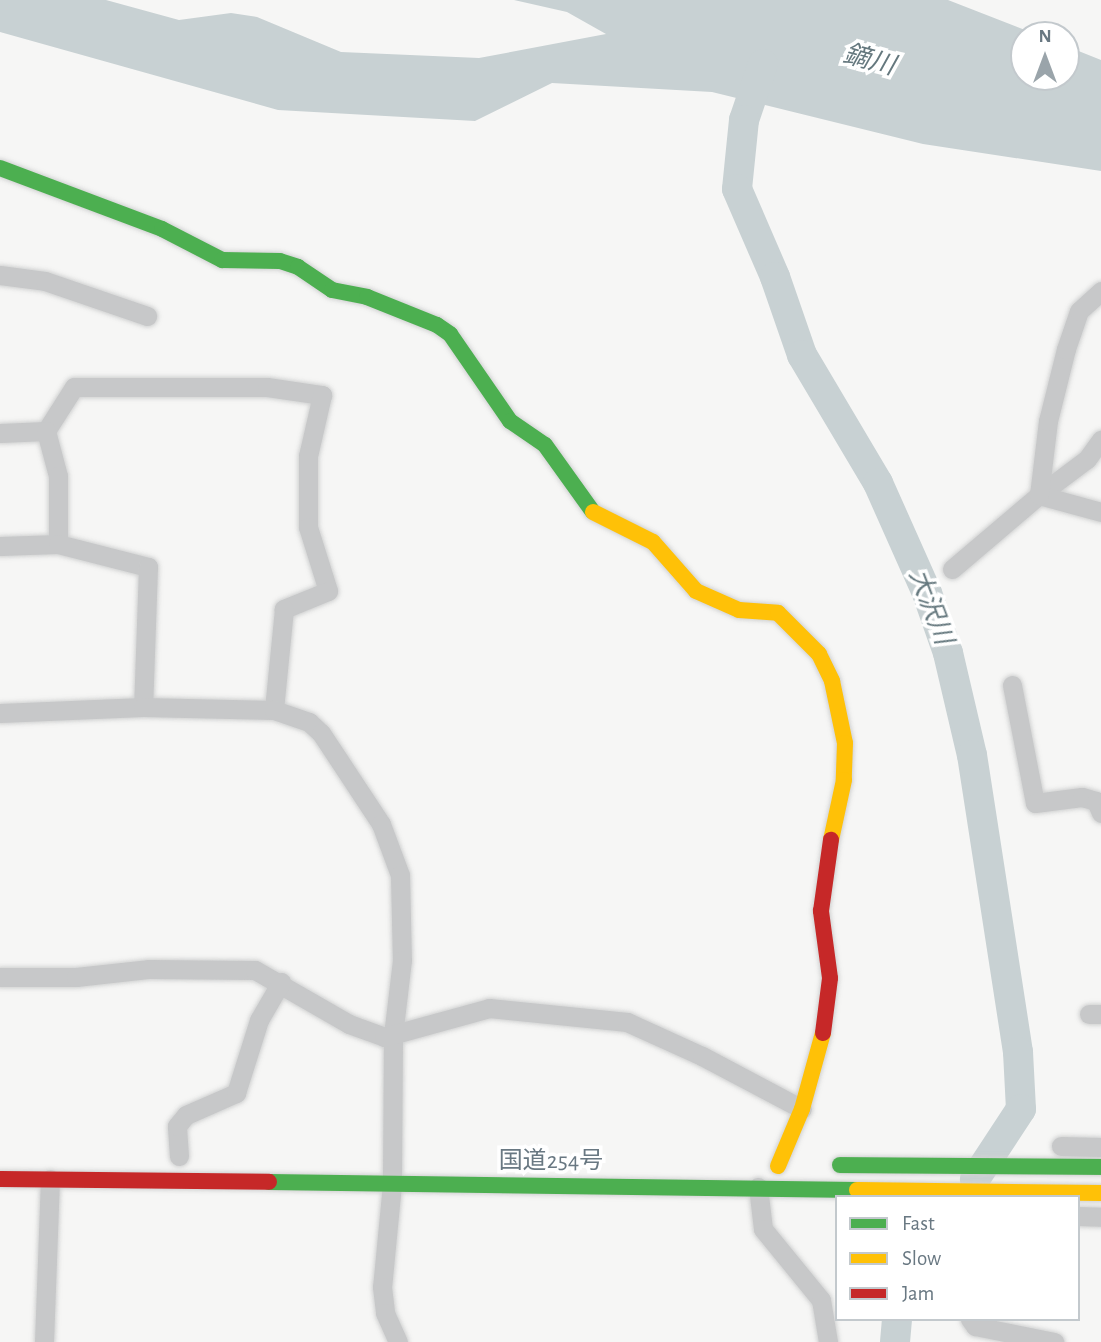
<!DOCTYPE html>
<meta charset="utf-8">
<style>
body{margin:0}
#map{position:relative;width:1101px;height:1342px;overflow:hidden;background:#f6f6f5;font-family:"Alegreya Sans","Noto Sans JP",sans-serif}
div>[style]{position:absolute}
.water>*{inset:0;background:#c8d1d3}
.river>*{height:30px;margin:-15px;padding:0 15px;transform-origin:15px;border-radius:15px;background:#c8d1d3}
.roads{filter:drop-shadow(0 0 2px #d1d2d2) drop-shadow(0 0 2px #d1d2d2)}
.street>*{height:19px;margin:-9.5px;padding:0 9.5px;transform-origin:9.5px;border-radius:9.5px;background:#c7c8c9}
.fast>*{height:16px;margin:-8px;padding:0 8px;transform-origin:8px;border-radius:8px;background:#4caf50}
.slow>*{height:16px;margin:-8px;padding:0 8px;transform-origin:8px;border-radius:8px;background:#ffc107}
.jam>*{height:16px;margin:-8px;padding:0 8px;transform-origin:8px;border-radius:8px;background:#c62828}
span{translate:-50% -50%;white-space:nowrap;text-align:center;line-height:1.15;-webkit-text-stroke:7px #fff;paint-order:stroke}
.street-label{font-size:24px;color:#697882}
.water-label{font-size:26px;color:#65787e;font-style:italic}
.legend{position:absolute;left:835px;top:1195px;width:245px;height:126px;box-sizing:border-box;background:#fff;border:2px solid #c3c9cd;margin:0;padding:9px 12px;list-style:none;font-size:21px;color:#697882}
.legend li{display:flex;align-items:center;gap:14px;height:35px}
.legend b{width:35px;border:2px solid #c3c9cd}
.north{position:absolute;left:1010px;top:21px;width:70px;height:70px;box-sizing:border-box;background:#fff;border:2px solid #c3c9cd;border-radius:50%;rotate:0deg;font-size:19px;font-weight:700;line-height:28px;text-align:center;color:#697882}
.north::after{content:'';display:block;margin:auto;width:24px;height:32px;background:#9aa4aa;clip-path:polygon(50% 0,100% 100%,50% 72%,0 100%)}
</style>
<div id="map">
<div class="water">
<i style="clip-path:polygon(0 0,106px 0,179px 20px,231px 13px,257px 17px,341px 52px,479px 58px,606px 34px,567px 12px,514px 0,948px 0,1038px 35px,1024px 35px,1024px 77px,1066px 77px,1066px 46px,1101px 60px,1101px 171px,923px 144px,712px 92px,552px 83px,475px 121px,278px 110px,0 32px)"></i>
</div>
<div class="river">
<i style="left:763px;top:64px;width:59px;rotate:108.7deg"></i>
<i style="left:744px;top:120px;width:69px;rotate:95.8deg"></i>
<i style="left:737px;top:189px;width:96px;rotate:66.6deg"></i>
<i style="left:775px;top:277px;width:83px;rotate:70.9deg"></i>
<i style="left:802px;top:355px;width:149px;rotate:59.3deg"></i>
<i style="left:878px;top:483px;width:120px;rotate:66deg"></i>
<i style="left:927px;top:593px;width:64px;rotate:70.7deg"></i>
<i style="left:948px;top:653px;width:105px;rotate:76.8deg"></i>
<i style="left:972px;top:755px;width:301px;rotate:81.2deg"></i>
<i style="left:1018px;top:1052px;width:57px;rotate:87deg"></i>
<i style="left:1021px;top:1109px;width:84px;rotate:123.3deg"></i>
<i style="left:895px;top:1342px;width:23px;rotate:-85deg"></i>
</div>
<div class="roads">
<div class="street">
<i style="left:0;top:275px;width:45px;rotate:7.6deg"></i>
<i style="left:45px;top:281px;width:108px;rotate:18.9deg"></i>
<i style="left:46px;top:431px;width:52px;rotate:-57.5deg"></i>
<i style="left:74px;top:387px;width:193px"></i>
<i style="left:267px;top:387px;width:56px;rotate:8.3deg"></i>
<i style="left:322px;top:395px;width:63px;rotate:102.9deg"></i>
<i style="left:308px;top:456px;width:71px;rotate:90deg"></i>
<i style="left:308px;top:527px;width:67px;rotate:72.6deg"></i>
<i style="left:328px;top:591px;width:48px;rotate:157.8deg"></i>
<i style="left:284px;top:609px;width:101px;rotate:95.7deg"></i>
<i style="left:0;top:433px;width:46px;rotate:-2.5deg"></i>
<i style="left:46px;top:431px;width:47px;rotate:75.1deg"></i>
<i style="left:58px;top:476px;width:68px;rotate:90deg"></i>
<i style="left:1039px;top:495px;width:60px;rotate:-36.9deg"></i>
<i style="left:1087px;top:459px;width:24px;rotate:-54deg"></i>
<i style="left:1039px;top:495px;width:64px;rotate:15.3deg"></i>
<i style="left:0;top:546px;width:58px;rotate:-2deg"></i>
<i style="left:58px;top:544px;width:93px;rotate:14.3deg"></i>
<i style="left:148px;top:567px;width:140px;rotate:92deg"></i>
<i style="left:952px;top:569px;width:114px;rotate:-40.4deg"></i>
<i style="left:1039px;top:495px;width:75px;rotate:-83.1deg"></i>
<i style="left:1048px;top:421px;width:74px;rotate:-76deg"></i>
<i style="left:1066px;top:349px;width:40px;rotate:-71.1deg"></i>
<i style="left:1079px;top:311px;width:30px;rotate:-42deg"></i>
<i style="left:1012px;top:685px;width:120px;rotate:79deg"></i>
<i style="left:1035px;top:803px;width:47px;rotate:-7.3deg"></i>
<i style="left:1082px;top:797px;width:15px;rotate:16deg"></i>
<i style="left:1096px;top:801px;width:13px;rotate:67deg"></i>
<i style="left:0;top:713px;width:143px;rotate:-2.4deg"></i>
<i style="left:143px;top:707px;width:131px;rotate:1.3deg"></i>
<i style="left:274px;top:710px;width:37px;rotate:19deg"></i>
<i style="left:309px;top:722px;width:16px;rotate:43deg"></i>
<i style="left:321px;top:733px;width:109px;rotate:56.6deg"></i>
<i style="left:381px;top:824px;width:54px;rotate:69.6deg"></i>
<i style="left:400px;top:875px;width:85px;rotate:88.7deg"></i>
<i style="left:402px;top:960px;width:76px;rotate:96.8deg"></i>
<i style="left:393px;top:1035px;width:149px;rotate:90.4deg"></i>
<i style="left:392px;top:1184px;width:103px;rotate:95.5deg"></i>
<i style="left:382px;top:1287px;width:26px;rotate:83deg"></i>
<i style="left:385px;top:1313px;width:32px;rotate:66deg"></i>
<i style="left:0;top:977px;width:76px"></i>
<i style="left:76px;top:977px;width:72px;rotate:-6.3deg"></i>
<i style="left:148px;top:969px;width:107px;rotate:0.5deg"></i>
<i style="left:255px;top:970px;width:108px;rotate:29.9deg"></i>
<i style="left:349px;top:1024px;width:37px;rotate:20deg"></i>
<i style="left:384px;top:1037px;width:109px;rotate:-15.4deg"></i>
<i style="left:489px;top:1008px;width:139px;rotate:5.8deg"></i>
<i style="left:627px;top:1022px;width:82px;rotate:24.4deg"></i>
<i style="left:702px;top:1056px;width:113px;rotate:27.9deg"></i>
<i style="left:1089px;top:1014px;width:12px"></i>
<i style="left:1061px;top:1146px;width:40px;rotate:1.4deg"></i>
<i style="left:179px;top:1156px;width:30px;rotate:-94deg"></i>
<i style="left:177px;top:1126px;width:14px;rotate:-51deg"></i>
<i style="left:186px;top:1115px;width:55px;rotate:-23.7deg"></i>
<i style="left:236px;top:1093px;width:77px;rotate:-72.5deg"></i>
<i style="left:259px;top:1020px;width:44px;rotate:-59.9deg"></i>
<i style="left:758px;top:1187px;width:42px;rotate:83.2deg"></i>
<i style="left:763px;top:1229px;width:92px;rotate:50.8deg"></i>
<i style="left:821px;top:1300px;width:43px;rotate:80.5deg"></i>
<i style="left:1078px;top:1216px;width:23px;rotate:2deg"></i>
<i style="left:970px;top:1319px;width:9px;rotate:54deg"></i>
<i style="left:975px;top:1326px;width:81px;rotate:11.4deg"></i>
<i style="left:44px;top:1342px;width:163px;rotate:-87.9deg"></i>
</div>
<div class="fast">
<i style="left:0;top:168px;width:173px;rotate:20.6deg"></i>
<i style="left:162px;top:229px;width:68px;rotate:27.3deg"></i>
<i style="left:222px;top:260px;width:58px;rotate:1deg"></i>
<i style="left:280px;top:261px;width:19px;rotate:18deg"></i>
<i style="left:298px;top:267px;width:41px;rotate:34.1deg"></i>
<i style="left:332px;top:290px;width:36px;rotate:11deg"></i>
<i style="left:367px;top:297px;width:75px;rotate:21.8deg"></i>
<i style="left:437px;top:325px;width:16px;rotate:35deg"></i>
<i style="left:450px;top:334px;width:106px;rotate:55.4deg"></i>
<i style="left:510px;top:421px;width:42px;rotate:34.4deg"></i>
<i style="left:545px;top:445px;width:82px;rotate:54.4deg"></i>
<i style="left:840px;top:1165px;width:261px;rotate:0.4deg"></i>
<i style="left:269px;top:1182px;width:588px;rotate:0.78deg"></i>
</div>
<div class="slow">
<i style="left:593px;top:512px;width:67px;rotate:26.6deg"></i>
<i style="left:653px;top:542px;width:65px;rotate:48.7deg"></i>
<i style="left:696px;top:591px;width:47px;rotate:23.8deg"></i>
<i style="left:739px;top:610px;width:39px;rotate:4deg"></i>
<i style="left:778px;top:613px;width:58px;rotate:45deg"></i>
<i style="left:819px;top:654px;width:30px;rotate:64deg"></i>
<i style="left:832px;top:681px;width:63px;rotate:78.2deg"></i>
<i style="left:845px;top:743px;width:37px;rotate:92deg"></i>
<i style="left:844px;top:780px;width:61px;rotate:102.2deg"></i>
<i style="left:778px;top:1166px;width:62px;rotate:-67.2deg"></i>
<i style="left:802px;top:1109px;width:79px;rotate:-74.6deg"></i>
<i style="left:857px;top:1190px;width:244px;rotate:0.7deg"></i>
</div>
<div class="jam">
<i style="left:823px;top:1033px;width:55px;rotate:-82.7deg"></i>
<i style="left:830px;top:978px;width:68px;rotate:-97.7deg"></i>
<i style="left:821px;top:911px;width:72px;rotate:-82deg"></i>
<i style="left:0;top:1179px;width:269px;rotate:0.6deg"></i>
</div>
</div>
<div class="street-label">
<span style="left:551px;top:1162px">国道254号</span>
</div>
<div class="water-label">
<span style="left:869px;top:61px;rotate:15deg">鏑川</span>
<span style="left:930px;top:607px;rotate:69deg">大沢川</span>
</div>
<ul class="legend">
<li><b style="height:9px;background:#4caf50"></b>Fast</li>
<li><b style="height:9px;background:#ffc107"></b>Slow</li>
<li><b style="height:9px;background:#c62828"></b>Jam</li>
</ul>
<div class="north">N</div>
</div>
